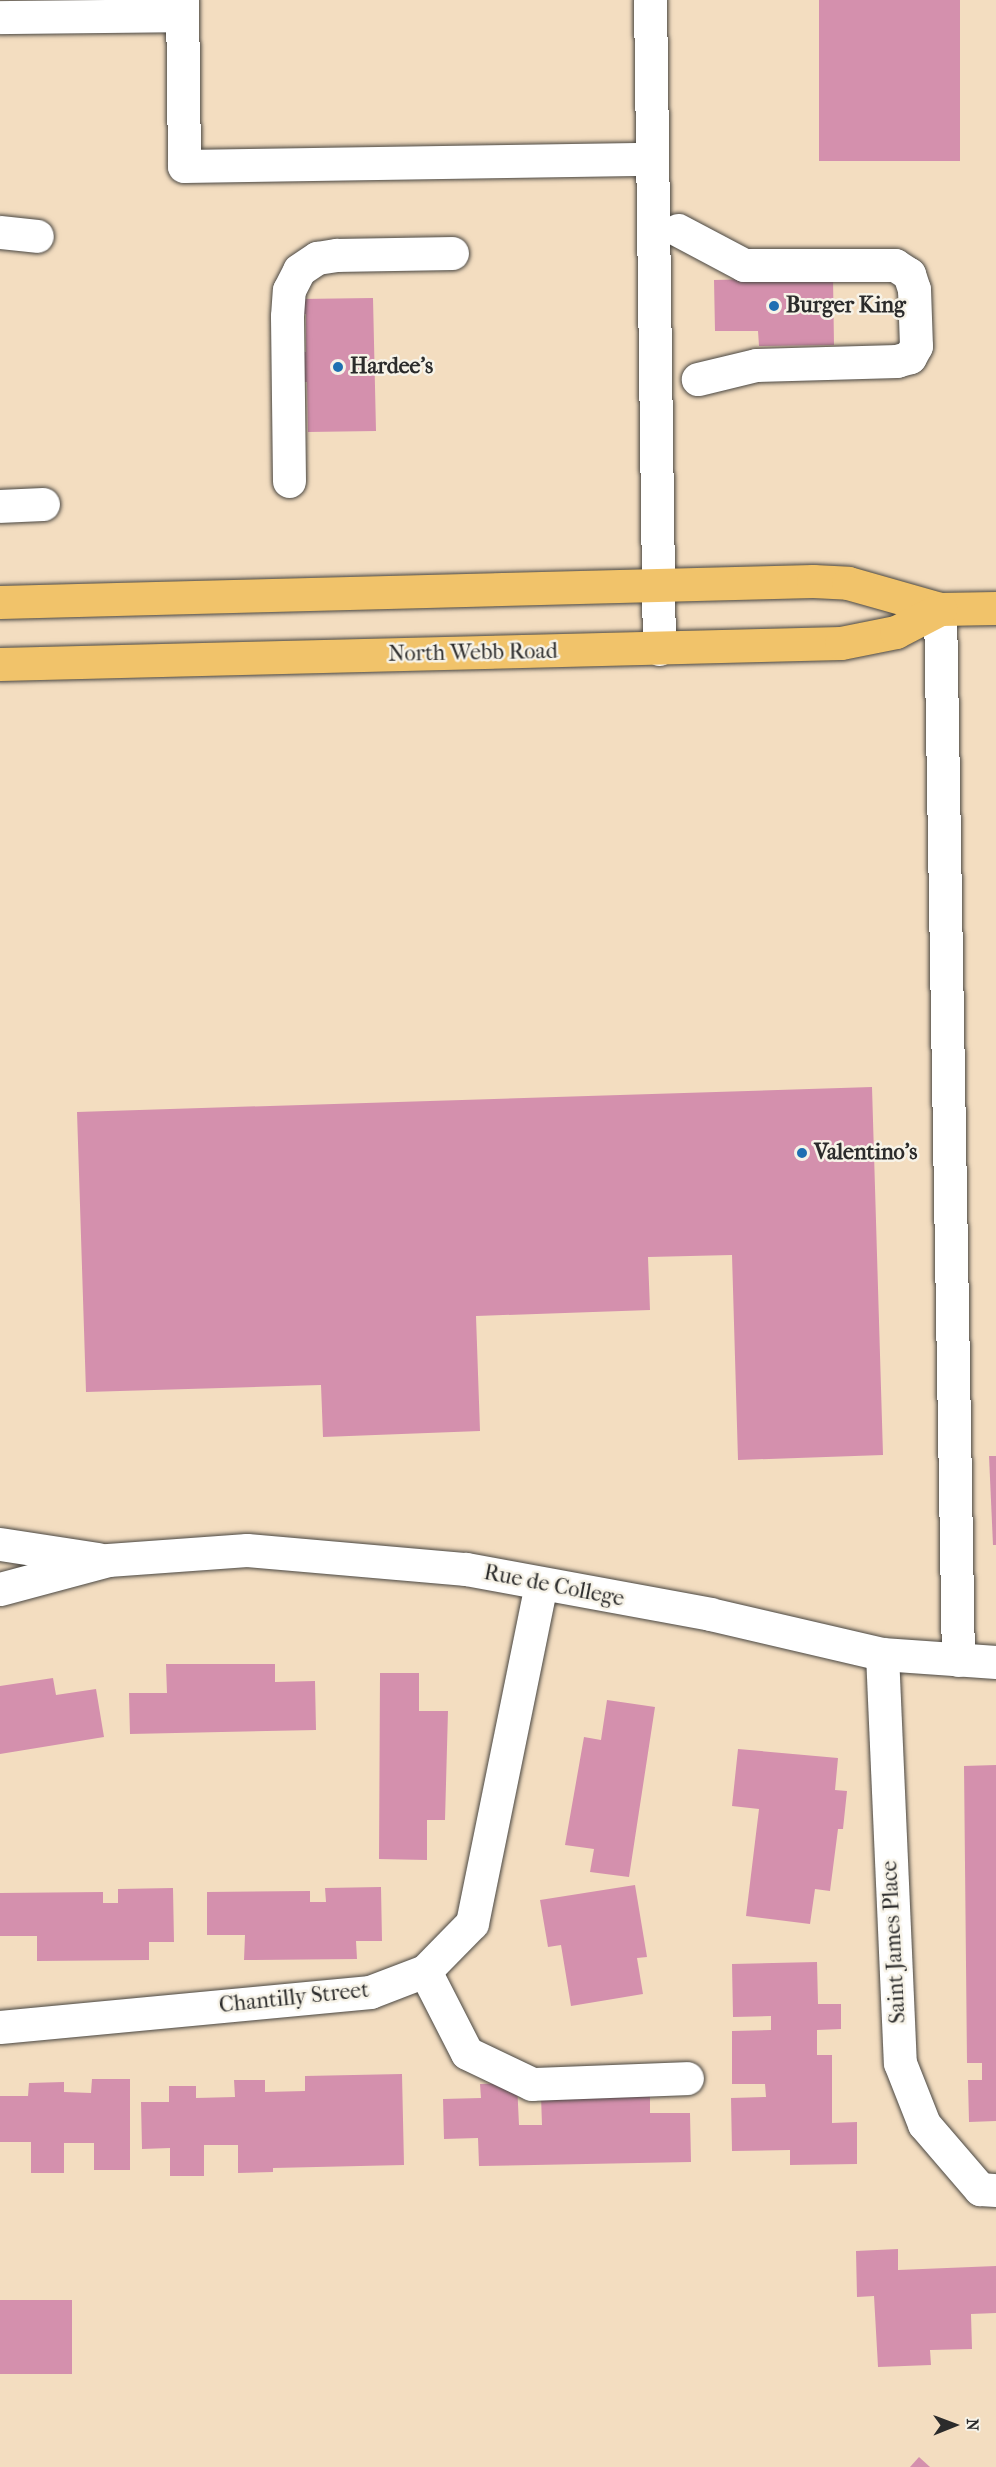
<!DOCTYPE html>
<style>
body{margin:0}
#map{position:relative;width:996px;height:2467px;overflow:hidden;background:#f3ddc0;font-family:"IM FELL French Canon",serif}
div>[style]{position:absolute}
.building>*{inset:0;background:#d490ad;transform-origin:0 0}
.roads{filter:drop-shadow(0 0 2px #494641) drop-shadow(0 0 2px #494641)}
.minor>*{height:33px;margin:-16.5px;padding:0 16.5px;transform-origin:16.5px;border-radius:16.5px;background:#fff}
.major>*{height:33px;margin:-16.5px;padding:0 16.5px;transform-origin:16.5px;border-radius:16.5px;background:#f1c36a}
.dots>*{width:16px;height:16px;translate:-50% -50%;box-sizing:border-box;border:3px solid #f7f3e8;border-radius:50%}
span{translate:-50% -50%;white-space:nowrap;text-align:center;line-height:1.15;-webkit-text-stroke:5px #f7f3e8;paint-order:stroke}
.poi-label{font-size:22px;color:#2b2b2b;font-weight:700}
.left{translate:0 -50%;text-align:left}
.street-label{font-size:22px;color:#2b2b2b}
.north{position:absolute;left:924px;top:2395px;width:60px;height:60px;-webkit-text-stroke:4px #f7f3e8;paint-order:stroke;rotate:89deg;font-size:16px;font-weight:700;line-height:24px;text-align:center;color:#2b2b2b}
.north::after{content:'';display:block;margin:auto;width:21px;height:27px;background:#2b2b2b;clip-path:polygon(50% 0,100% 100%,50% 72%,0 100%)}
</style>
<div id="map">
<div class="building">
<i style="left:819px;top:0;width:141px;height:161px"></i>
<i style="clip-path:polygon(833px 277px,834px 345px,759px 346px,758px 331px,715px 331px,714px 280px)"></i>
<i style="clip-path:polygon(373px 298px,376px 431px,308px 432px,307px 382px,301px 382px,301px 352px,306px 352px,306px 314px,299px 314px,299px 299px)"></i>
<i style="clip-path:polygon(872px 1087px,883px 1455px,738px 1460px,732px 1255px,648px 1257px,650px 1310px,476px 1316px,480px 1431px,323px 1437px,321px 1385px,86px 1392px,77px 1112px)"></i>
<i style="clip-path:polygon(989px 1456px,996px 1456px,996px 1545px,993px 1545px)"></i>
<i style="clip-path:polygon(166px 1664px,275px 1664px,275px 1682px,315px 1681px,316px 1730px,130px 1734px,129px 1693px,167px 1693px)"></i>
<i style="clip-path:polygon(380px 1673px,419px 1673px,419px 1711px,448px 1711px,445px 1820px,427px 1820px,427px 1860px,379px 1859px)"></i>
<i style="clip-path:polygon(53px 1678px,56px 1695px,96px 1689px,104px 1737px,0 1754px,0 1686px)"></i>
<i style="clip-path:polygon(607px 1700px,655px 1707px,629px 1877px,590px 1872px,594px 1849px,565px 1845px,584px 1737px,601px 1740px)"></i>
<i style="clip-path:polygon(738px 1749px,838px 1758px,835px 1790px,847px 1791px,843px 1829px,838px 1829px,830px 1891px,815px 1889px,810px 1924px,746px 1916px,759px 1809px,732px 1806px)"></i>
<i style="clip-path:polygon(996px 1765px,996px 2121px,969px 2122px,968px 2080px,982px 2080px,982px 2063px,967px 2063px,964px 1766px)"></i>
<i style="clip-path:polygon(635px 1885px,647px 1957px,637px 1958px,643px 1994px,571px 2006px,561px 1945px,548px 1947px,540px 1900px)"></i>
<i style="clip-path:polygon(381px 1887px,382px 1941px,356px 1941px,357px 1959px,244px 1960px,245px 1935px,207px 1935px,207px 1892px,310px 1891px,310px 1902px,326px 1902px,325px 1888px)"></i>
<i style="clip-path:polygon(173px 1888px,174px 1942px,149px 1942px,149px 1960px,37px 1961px,37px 1936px,0 1936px,0 1893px,103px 1892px,103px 1903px,118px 1903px,118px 1889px)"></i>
<i style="clip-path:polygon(817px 1962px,818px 2004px,841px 2004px,841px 2029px,817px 2030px,817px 2055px,832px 2055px,832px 2123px,857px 2122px,857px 2164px,790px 2165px,790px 2150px,732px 2151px,731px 2098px,766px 2097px,765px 2084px,732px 2084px,732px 2031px,771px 2030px,771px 2016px,733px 2017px,732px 1964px)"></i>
<i style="clip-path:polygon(402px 2074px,404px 2165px,273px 2168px,273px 2172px,238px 2173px,238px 2145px,204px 2145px,204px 2176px,170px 2176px,170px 2148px,142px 2149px,141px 2102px,169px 2102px,169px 2086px,196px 2086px,196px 2098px,235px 2097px,234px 2080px,265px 2080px,265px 2092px,305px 2091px,305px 2076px)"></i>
<i style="clip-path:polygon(92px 2079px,130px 2079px,130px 2170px,94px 2170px,94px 2143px,64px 2143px,64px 2173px,31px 2173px,31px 2142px,0 2142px,0 2096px,28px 2096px,29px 2083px,64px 2082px,64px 2092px,91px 2093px)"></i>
<i style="clip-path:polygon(517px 2083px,519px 2125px,542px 2125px,541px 2096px,650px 2096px,650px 2113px,690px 2113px,691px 2162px,479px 2166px,478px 2138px,444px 2139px,443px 2099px,481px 2098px,480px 2084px)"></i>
<i style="clip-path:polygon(898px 2249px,898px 2270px,996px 2266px,996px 2313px,971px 2314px,972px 2349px,930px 2350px,931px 2365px,878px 2367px,874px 2296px,857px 2297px,856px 2251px)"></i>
<i style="left:0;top:2300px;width:72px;height:74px"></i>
<i style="clip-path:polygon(919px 2457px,930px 2467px,910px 2467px)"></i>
</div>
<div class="roads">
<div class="minor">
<i style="left:182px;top:0;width:166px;rotate:89.3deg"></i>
<i style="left:184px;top:166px;width:468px;rotate:-0.9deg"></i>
<i style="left:650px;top:0;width:649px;rotate:89.21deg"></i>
<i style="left:0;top:17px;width:182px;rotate:-0.6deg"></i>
<i style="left:678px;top:230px;width:75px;rotate:27.9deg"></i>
<i style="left:744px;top:265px;width:151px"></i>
<i style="left:895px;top:265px;width:17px;rotate:33deg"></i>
<i style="left:909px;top:274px;width:16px;rotate:72deg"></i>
<i style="left:914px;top:289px;width:57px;rotate:88deg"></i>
<i style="left:916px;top:346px;width:13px;rotate:119deg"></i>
<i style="left:910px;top:357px;width:14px;rotate:163deg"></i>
<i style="left:897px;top:361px;width:141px;rotate:178.4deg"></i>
<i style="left:756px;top:365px;width:60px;rotate:166.4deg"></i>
<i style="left:0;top:232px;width:37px;rotate:6deg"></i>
<i style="left:289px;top:481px;width:165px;rotate:-90.7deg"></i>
<i style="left:287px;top:316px;width:26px;rotate:-86deg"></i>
<i style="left:289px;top:290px;width:22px;rotate:-63deg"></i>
<i style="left:299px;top:270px;width:22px;rotate:-34deg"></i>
<i style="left:317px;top:258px;width:20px;rotate:-9deg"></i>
<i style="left:337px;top:255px;width:115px;rotate:-1deg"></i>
<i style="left:0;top:506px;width:43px;rotate:-2.7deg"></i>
<i style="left:940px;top:609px;width:1051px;rotate:89.02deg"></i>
<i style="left:0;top:1544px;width:99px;rotate:8.7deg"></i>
<i style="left:0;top:1589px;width:112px;rotate:-15deg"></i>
<i style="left:108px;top:1560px;width:139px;rotate:-4.1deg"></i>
<i style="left:247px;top:1550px;width:220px;rotate:5deg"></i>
<i style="left:466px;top:1569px;width:248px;rotate:10.4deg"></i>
<i style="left:710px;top:1614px;width:177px;rotate:13.1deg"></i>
<i style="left:882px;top:1654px;width:114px;rotate:4deg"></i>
<i style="left:882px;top:1654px;width:409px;rotate:87.5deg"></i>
<i style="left:900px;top:2063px;width:66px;rotate:68.5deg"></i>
<i style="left:924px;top:2124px;width:86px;rotate:49.3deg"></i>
<i style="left:980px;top:2189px;width:16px;rotate:4deg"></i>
<i style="left:425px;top:1971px;width:92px;rotate:62.9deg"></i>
<i style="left:467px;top:2053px;width:72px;rotate:25.5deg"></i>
<i style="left:532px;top:2084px;width:155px;rotate:-2.2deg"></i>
<i style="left:0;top:2027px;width:372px;rotate:-5.4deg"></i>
<i style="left:370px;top:1992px;width:59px;rotate:-20.9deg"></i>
<i style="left:425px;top:1971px;width:67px;rotate:-45.6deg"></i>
<i style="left:472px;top:1923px;width:345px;rotate:-78.5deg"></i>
</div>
<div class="major">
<i style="left:0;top:602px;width:813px;rotate:-1.48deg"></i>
<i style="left:813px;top:581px;width:35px;rotate:3deg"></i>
<i style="left:848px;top:583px;width:96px;rotate:15.8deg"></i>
<i style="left:940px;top:609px;width:56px;rotate:-1deg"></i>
<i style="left:0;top:664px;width:841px;rotate:-1.43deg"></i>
<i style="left:841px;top:643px;width:56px;rotate:-11.3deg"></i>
<i style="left:896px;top:632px;width:50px;rotate:-27.6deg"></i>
</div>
</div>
<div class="dots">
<i style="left:774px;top:306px;background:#1f6fb2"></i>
<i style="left:338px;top:367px;background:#1f6fb2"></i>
<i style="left:802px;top:1153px;background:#1f6fb2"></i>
</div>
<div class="poi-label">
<span class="left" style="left:786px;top:306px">Burger King</span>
<span class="left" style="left:350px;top:367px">Hardee's</span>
<span class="left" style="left:814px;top:1153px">Valentino's</span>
</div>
<div class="street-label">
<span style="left:473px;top:653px;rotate:-1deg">North Webb Road</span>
<span style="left:554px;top:1586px;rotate:11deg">Rue de College</span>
<span style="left:894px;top:1942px;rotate:-93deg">Saint James Place</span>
<span style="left:294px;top:1998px;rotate:-6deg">Chantilly Street</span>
</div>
<div class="north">N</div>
</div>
